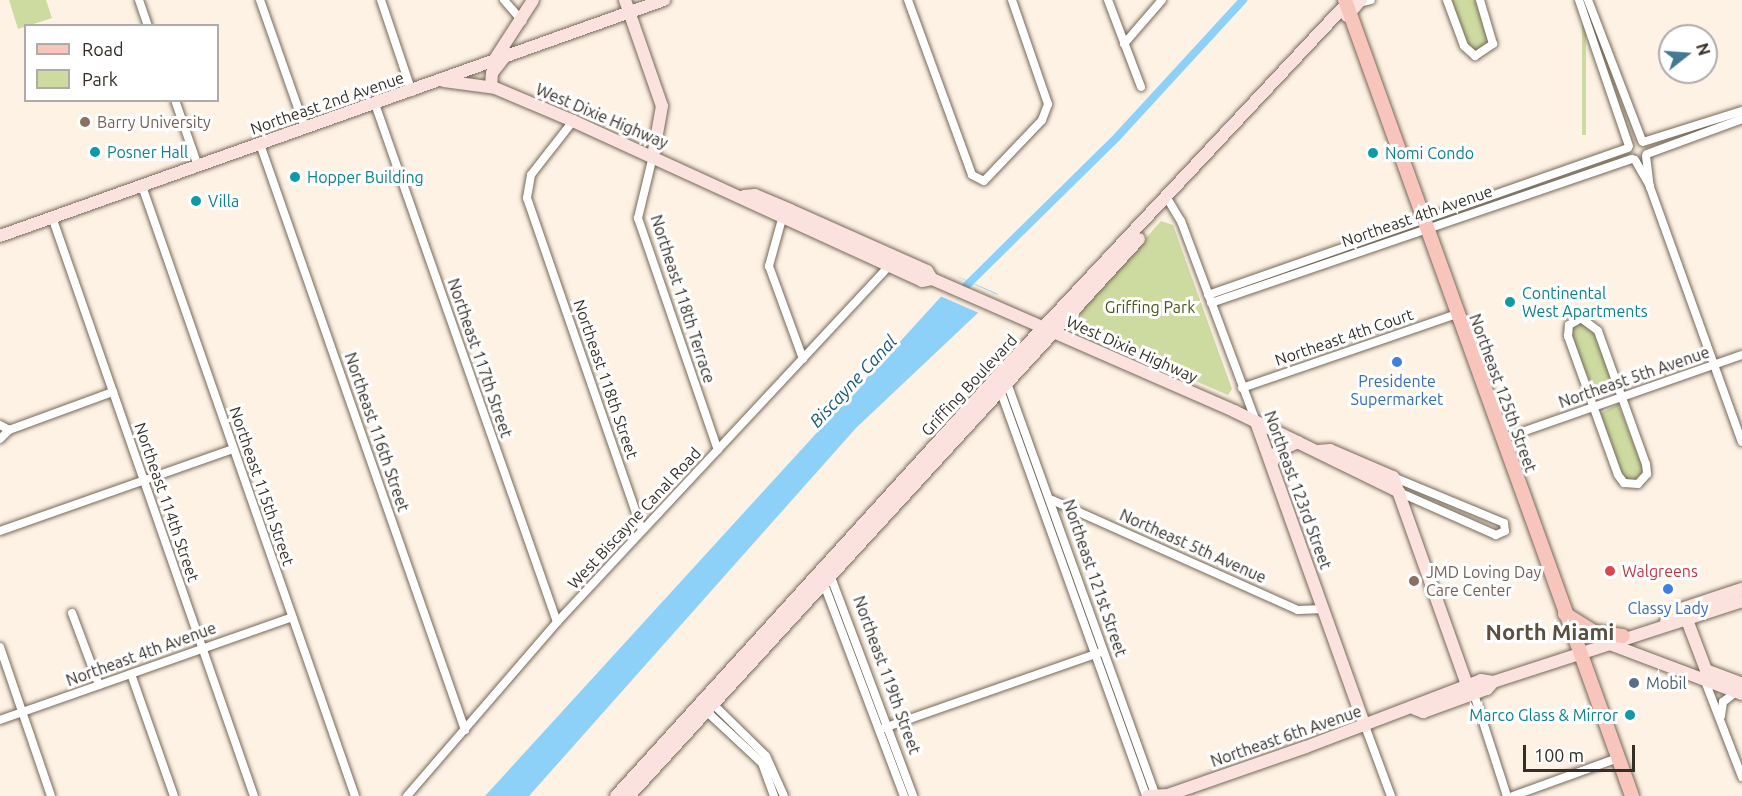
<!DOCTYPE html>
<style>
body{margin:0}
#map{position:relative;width:1742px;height:796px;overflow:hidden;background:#fef2e4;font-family:Ubuntu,sans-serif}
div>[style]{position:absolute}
.green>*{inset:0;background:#cedba0;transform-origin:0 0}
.water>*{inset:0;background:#8dd1f9}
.pier>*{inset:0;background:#fef2e4}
.canal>*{height:8px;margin:-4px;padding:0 4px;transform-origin:4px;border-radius:4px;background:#8dd1f9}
.roads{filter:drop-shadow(0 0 2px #756859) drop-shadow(0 0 2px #756859)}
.street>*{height:8px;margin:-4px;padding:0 4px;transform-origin:4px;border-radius:4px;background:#fff}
.secondary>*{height:12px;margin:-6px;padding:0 6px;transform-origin:6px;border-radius:6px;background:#fce2de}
.primary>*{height:14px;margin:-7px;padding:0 7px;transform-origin:7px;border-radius:7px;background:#f8c5bd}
.dots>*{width:16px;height:16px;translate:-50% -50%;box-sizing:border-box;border:3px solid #fff;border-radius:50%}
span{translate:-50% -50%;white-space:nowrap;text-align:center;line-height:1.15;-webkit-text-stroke:6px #fff;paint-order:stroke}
.street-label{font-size:16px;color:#342e27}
.education-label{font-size:16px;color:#785e54}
.left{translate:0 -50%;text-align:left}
.culture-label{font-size:16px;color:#0d838f}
.right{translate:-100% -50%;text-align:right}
.park-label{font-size:16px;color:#4c5619}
.shop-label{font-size:16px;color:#366cbe}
.health-label{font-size:16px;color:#be3a42}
.service-label{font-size:16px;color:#4e5e75}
.water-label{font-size:18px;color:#17597b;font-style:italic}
.district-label{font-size:22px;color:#5c4f41;font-weight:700}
.legend{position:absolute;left:24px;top:24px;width:195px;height:78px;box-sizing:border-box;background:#fff;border:2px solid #aeaba9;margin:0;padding:8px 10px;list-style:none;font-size:18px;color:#342e27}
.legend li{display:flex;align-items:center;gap:12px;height:30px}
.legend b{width:30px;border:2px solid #aeaba9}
.north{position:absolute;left:1658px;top:24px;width:60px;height:60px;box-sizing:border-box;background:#fff;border:2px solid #aeaba9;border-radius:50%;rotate:73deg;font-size:16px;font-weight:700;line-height:24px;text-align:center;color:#342e27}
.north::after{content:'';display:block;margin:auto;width:21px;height:27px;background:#407b93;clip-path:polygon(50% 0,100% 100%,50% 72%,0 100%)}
.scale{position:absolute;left:1523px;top:745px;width:112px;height:27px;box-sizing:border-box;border:3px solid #342e27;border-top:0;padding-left:8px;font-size:18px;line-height:21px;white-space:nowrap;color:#342e27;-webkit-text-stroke:4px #fff;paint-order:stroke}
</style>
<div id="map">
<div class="green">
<i style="clip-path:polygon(9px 0,46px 0,52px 18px,18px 29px)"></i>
<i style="clip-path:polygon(1449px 0,1478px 0,1491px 43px,1480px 52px,1469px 49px)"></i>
<i style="left:1582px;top:0;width:4px;height:135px"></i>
<i style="clip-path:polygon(1161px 221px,1173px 225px,1232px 389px,1228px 395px,1076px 330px,1073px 321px)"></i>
<i style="clip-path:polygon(1581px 320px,1592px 326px,1615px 386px,1596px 397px,1572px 339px,1572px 327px)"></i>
<i style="clip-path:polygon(1618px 404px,1644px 470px,1638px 481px,1624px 479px,1600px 414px)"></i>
</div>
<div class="water">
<i style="clip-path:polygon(959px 277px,998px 294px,856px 428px,529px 796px,485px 796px)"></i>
</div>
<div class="pier">
<i style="clip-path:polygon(956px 276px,1000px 296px,979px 313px,940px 296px)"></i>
</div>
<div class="canal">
<i style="left:965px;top:287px;width:215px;rotate:-44.6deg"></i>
<i style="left:1118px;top:136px;width:185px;rotate:-47.4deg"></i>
</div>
<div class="roads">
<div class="street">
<i style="left:139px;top:0;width:28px;rotate:71deg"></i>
<i style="left:260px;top:0;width:136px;rotate:70.6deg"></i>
<i style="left:381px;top:0;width:97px;rotate:71.4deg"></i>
<i style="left:504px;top:0;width:28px;rotate:49deg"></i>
<i style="left:908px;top:0;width:186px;rotate:69.9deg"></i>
<i style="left:972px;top:175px;width:13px;rotate:27deg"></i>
<i style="left:984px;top:181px;width:84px;rotate:-46.4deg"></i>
<i style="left:1042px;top:120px;width:17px;rotate:-69deg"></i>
<i style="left:1048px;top:104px;width:110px;rotate:-109.1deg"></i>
<i style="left:1108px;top:0;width:93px;rotate:69.2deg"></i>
<i style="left:1447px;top:0;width:49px;rotate:69.7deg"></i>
<i style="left:1464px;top:46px;width:15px;rotate:42deg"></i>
<i style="left:1475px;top:56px;width:22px;rotate:-34deg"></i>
<i style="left:1493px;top:44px;width:46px;rotate:-106.5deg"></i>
<i style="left:1579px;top:0;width:154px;rotate:71.1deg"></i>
<i style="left:1588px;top:0;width:151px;rotate:69deg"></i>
<i style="left:1358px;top:3px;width:13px;rotate:-13deg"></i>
<i style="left:1124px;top:44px;width:58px;rotate:-49.2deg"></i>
<i style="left:175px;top:100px;width:70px;rotate:70.8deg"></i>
<i style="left:375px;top:104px;width:549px;rotate:70.64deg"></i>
<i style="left:573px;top:121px;width:68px;rotate:127.9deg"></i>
<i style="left:531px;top:175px;width:23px;rotate:100deg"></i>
<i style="left:527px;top:198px;width:351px;rotate:70.9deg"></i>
<i style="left:1643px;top:142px;width:104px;rotate:-17.4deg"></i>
<i style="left:260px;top:144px;width:621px;rotate:70.72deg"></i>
<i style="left:1647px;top:154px;width:101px;rotate:-20.2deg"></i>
<i style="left:653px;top:156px;width:64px;rotate:103.6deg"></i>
<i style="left:638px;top:218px;width:245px;rotate:71deg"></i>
<i style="left:1646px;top:156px;width:31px;rotate:83deg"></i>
<i style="left:1650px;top:187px;width:271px;rotate:70.2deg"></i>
<i style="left:1635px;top:160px;width:30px;rotate:60deg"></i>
<i style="left:142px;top:186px;width:646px;rotate:70.75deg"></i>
<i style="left:1167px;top:198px;width:27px;rotate:59deg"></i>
<i style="left:1181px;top:221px;width:215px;rotate:69.5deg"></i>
<i style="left:52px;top:217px;width:613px;rotate:70.77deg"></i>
<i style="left:782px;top:219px;width:49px;rotate:105.5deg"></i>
<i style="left:769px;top:266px;width:99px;rotate:69.9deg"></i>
<i style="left:1208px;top:295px;width:445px;rotate:-19.3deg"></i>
<i style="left:1211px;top:303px;width:445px;rotate:-18.9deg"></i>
<i style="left:1581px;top:318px;width:21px;rotate:37deg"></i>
<i style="left:1598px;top:331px;width:141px;rotate:70.2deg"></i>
<i style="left:1646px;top:464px;width:10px;rotate:84deg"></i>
<i style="left:1647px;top:474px;width:13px;rotate:132deg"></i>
<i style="left:1638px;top:484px;width:14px;rotate:-176deg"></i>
<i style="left:1624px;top:483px;width:10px;rotate:-127deg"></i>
<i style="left:1618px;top:475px;width:148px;rotate:-109.8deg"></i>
<i style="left:1568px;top:336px;width:11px;rotate:-85deg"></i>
<i style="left:1569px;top:325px;width:14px;rotate:-30deg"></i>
<i style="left:1006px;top:380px;width:442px;rotate:70.2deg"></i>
<i style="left:999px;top:387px;width:435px;rotate:70.2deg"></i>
<i style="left:1242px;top:388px;width:227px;rotate:-19deg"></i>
<i style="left:0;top:425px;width:10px;rotate:29deg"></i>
<i style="left:9px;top:430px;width:111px;rotate:-20.1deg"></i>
<i style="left:0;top:439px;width:13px;rotate:-45deg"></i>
<i style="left:1502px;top:439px;width:254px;rotate:-19.3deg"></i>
<i style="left:1393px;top:477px;width:120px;rotate:22.5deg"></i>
<i style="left:1504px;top:523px;width:8px;rotate:83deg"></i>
<i style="left:1505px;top:531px;width:10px;rotate:156deg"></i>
<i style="left:1496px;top:535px;width:106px;rotate:-156.1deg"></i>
<i style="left:1052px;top:500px;width:269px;rotate:24.1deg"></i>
<i style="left:1298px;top:610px;width:26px;rotate:-2deg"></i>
<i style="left:0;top:531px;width:247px;rotate:-19.4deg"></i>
<i style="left:829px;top:572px;width:239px;rotate:69.4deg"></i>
<i style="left:822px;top:579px;width:232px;rotate:69.3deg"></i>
<i style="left:72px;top:613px;width:77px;rotate:69.4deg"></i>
<i style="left:0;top:647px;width:157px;rotate:71.1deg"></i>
<i style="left:131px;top:674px;width:129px;rotate:70.6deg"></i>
<i style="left:1705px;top:681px;width:103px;rotate:68.9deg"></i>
<i style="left:1474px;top:694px;width:107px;rotate:72.1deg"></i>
<i style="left:710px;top:701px;width:78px;rotate:44.5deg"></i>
<i style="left:766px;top:756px;width:44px;rotate:65.8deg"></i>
<i style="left:703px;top:708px;width:81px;rotate:43deg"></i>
<i style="left:762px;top:763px;width:35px;rotate:70deg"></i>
<i style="left:1721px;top:716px;width:14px;rotate:-82deg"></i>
<i style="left:1723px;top:702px;width:16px;rotate:-38deg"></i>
<i style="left:0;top:720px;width:310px;rotate:-19.4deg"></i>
<i style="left:1365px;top:726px;width:75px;rotate:69.6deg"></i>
<i style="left:884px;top:728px;width:230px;rotate:-19.3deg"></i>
<i style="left:407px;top:796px;width:230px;rotate:-49.2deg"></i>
<i style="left:557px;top:622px;width:487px;rotate:-47deg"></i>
<i style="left:1513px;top:796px;width:112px;rotate:-19.9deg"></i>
</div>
<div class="secondary">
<i style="left:625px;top:0;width:112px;rotate:70.8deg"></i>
<i style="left:662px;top:106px;width:51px;rotate:100.2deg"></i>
<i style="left:1347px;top:16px;width:21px;rotate:-49deg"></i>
<i style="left:495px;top:59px;width:70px;rotate:-57.2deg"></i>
<i style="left:444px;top:81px;width:51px;rotate:7.8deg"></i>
<i style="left:495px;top:88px;width:85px;rotate:22.9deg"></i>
<i style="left:573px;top:121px;width:384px;rotate:24.6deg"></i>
<i style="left:922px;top:281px;width:10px;rotate:-11deg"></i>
<i style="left:932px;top:279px;width:330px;rotate:23.6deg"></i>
<i style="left:1234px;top:411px;width:184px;rotate:26.1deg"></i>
<i style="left:491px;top:87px;width:14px;rotate:-86deg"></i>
<i style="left:492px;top:73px;width:18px;rotate:-52deg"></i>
<i style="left:744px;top:196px;width:11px;rotate:-5deg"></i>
<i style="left:755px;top:195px;width:38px;rotate:23deg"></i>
<i style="left:790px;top:210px;width:150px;rotate:24deg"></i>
<i style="left:927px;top:271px;width:9px;rotate:58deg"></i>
<i style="left:0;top:236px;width:705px;rotate:-19.57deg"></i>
<i style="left:1256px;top:422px;width:323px;rotate:70.3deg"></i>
<i style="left:1318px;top:451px;width:12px;rotate:-5deg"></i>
<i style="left:1330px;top:450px;width:69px;rotate:23.2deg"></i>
<i style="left:1393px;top:477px;width:221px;rotate:70.4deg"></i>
<i style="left:1272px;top:463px;width:13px;rotate:-63deg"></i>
<i style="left:1278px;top:451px;width:22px;rotate:-24deg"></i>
<i style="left:1687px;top:620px;width:53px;rotate:69.2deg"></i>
<i style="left:1706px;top:670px;width:39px;rotate:21deg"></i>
<i style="left:1666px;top:622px;width:17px;rotate:-45deg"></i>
<i style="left:1678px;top:610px;width:67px;rotate:-18.2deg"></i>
<i style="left:1607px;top:643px;width:144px;rotate:20.7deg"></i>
<i style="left:1415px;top:709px;width:9px;rotate:21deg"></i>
<i style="left:1423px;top:712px;width:68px;rotate:-19.8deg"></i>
<i style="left:1487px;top:689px;width:9px;rotate:-49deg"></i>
<i style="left:616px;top:796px;width:563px;rotate:-47.73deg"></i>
<i style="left:995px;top:379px;width:519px;rotate:-46.87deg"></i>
<i style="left:629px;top:796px;width:755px;rotate:-47.52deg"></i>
<i style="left:1148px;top:796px;width:20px;rotate:-3deg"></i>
<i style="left:1168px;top:795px;width:146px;rotate:-19.2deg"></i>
<i style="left:1306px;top:747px;width:187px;rotate:-20.9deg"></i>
<i style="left:1481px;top:680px;width:12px;rotate:9deg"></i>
<i style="left:1493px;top:682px;width:262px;rotate:-18deg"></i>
</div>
<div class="primary">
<i style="left:1345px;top:0;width:846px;rotate:70.17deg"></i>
<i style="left:1565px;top:614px;width:34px;rotate:32deg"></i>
<i style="left:1594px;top:632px;width:29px;rotate:8deg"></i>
</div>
</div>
<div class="dots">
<i style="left:85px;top:122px;background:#8d6e63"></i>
<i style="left:95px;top:152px;background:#0f9aa8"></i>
<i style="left:1373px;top:153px;background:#0f9aa8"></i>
<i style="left:295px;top:177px;background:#0f9aa8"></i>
<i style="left:196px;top:201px;background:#0f9aa8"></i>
<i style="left:1510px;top:302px;background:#0f9aa8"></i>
<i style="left:1397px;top:362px;background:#3f7fe0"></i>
<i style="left:1610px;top:571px;background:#e0444e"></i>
<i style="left:1414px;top:581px;background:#8d6e63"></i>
<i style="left:1668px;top:589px;background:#3f7fe0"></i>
<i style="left:1634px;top:683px;background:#5c6f8a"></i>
<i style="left:1630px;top:715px;background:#0f9aa8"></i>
</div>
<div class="street-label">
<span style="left:327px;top:103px;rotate:-19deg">Northeast 2nd Avenue</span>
<span style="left:602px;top:116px;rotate:23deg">West Dixie Highway</span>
<span style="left:1417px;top:216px;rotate:-19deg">Northeast 4th Avenue</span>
<span style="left:683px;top:299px;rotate:72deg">Northeast 118th Terrace</span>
<span style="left:1344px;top:337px;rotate:-19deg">Northeast 4th Court</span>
<span style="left:1132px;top:349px;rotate:24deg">West Dixie Highway</span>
<span style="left:480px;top:358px;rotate:71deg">Northeast 117th Street</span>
<span style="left:1634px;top:377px;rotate:-19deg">Northeast 5th Avenue</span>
<span style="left:606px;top:379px;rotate:71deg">Northeast 118th Street</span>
<span style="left:969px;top:385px;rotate:-47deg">Griffing Boulevard</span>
<span style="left:1503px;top:393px;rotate:70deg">Northeast 125th Street</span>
<span style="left:377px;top:432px;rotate:71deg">Northeast 116th Street</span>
<span style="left:262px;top:486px;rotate:71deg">Northeast 115th Street</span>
<span style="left:1298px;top:490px;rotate:70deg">Northeast 123rd Street</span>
<span style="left:167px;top:502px;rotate:71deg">Northeast 114th Street</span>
<span style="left:634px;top:518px;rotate:-47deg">West Biscayne Canal Road</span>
<span style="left:1193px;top:546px;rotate:24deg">Northeast 5th Avenue</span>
<span style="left:1095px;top:578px;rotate:71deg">Northeast 121st Street</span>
<span style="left:141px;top:654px;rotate:-20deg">Northeast 4th Avenue</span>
<span style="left:887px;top:675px;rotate:70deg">Northeast 119th Street</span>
<span style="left:1286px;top:736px;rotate:-19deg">Northeast 6th Avenue</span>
</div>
<div class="education-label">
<span class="left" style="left:97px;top:122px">Barry University</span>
<span class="left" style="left:1426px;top:581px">JMD Loving Day<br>Care Center</span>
</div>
<div class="culture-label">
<span class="left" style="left:107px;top:152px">Posner Hall</span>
<span class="left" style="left:1385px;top:153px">Nomi Condo</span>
<span class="left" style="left:307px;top:177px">Hopper Building</span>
<span class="left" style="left:208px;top:201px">Villa</span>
<span class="left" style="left:1522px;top:302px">Continental<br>West Apartments</span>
<span class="right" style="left:1618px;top:715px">Marco Glass &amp; Mirror</span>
</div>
<div class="park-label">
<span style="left:1150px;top:307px">Griffing Park</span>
</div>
<div class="shop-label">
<span style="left:1397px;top:390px">Presidente<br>Supermarket</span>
<span style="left:1668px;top:608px">Classy Lady</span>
</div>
<div class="health-label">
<span class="left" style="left:1622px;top:571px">Walgreens</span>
</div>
<div class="service-label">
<span class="left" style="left:1646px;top:683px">Mobil</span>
</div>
<div class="water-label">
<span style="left:853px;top:381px;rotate:-47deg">Biscayne Canal</span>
</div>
<div class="district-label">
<span style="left:1550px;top:632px">North Miami</span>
</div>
<ul class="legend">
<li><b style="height:8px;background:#f8c5bd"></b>Road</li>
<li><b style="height:16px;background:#cedba0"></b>Park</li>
</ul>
<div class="north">N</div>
<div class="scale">100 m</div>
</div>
